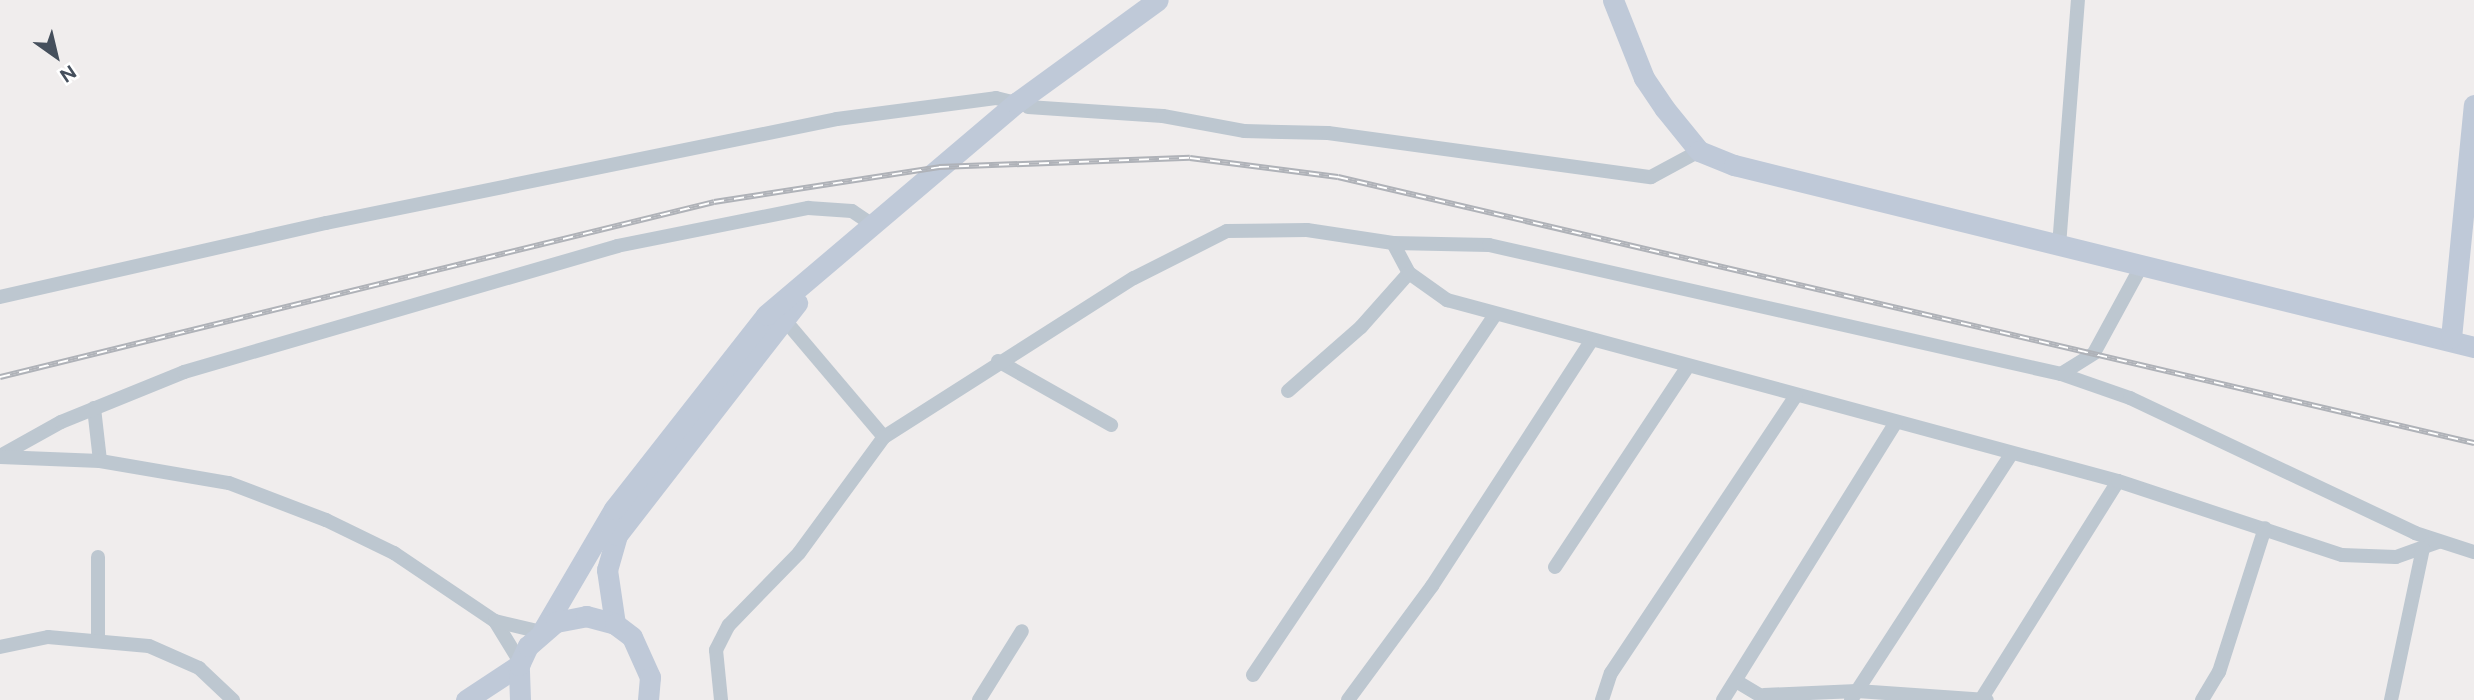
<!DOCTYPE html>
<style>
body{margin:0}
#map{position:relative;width:2474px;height:700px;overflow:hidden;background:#f0eded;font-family:Figtree,sans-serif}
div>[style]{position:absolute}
.street>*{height:14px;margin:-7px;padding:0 7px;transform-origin:7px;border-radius:7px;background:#bdc7d0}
.secondary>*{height:21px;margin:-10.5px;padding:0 10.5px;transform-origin:10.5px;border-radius:10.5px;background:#bfc9d8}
.rail>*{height:6px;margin-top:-3px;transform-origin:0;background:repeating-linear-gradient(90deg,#fff 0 10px,#afb2b8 0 20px);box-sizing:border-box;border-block:2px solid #afb2b8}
span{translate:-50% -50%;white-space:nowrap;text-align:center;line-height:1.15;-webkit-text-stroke:6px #fff;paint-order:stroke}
.north{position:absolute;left:21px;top:21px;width:70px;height:70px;-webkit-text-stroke:5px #fff;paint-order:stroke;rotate:146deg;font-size:19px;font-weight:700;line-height:28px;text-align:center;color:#454f5c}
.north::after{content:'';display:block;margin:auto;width:24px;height:32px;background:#454f5c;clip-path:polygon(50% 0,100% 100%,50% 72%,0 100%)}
</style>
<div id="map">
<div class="street">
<i style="left:1028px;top:107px;width:135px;rotate:3.8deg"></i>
<i style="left:1163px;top:116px;width:82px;rotate:10.5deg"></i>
<i style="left:1244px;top:131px;width:84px;rotate:1.4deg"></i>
<i style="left:1328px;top:133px;width:326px;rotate:7.8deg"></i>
<i style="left:1651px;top:177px;width:55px;rotate:-28.4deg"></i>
<i style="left:1393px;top:243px;width:96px;rotate:1.2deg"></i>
<i style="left:1489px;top:245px;width:586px;rotate:12.71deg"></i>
<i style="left:2061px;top:374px;width:73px;rotate:19.2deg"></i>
<i style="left:2130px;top:398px;width:315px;rotate:25.3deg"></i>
<i style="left:2415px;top:533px;width:62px;rotate:17.9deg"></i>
<i style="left:2059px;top:246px;width:247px;rotate:-85.6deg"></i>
<i style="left:0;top:297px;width:334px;rotate:-12.8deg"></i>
<i style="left:326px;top:223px;width:521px;rotate:-11.5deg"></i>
<i style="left:837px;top:119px;width:160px;rotate:-7.5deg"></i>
<i style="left:996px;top:98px;width:21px;rotate:14deg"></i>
<i style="left:783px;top:318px;width:156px;rotate:49.7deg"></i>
<i style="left:998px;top:361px;width:130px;rotate:29.5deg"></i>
<i style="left:2061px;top:374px;width:39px;rotate:-32deg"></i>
<i style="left:2094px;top:353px;width:100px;rotate:-61.4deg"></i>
<i style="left:1288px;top:391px;width:97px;rotate:-41.2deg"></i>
<i style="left:1361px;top:327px;width:72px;rotate:-48.4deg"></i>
<i style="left:94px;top:408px;width:53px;rotate:83.5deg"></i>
<i style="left:0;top:456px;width:70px;rotate:-29.1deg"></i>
<i style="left:61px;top:422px;width:133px;rotate:-22.1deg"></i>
<i style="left:184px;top:372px;width:451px;rotate:-16.2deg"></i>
<i style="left:617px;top:246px;width:195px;rotate:-11.3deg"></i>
<i style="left:808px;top:208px;width:44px;rotate:3.9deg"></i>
<i style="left:852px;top:211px;width:22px;rotate:34deg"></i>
<i style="left:0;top:457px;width:100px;rotate:2.3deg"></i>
<i style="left:100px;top:461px;width:131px;rotate:9.7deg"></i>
<i style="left:229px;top:483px;width:104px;rotate:20.9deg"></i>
<i style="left:326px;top:520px;width:76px;rotate:25.9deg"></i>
<i style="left:394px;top:553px;width:122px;rotate:34deg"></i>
<i style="left:495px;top:621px;width:48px;rotate:58.6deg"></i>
<i style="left:98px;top:557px;width:80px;rotate:90deg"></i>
<i style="left:1555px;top:567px;width:241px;rotate:-56.5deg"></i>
<i style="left:495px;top:621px;width:47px;rotate:13.4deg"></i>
<i style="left:0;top:647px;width:49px;rotate:-11.8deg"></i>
<i style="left:48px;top:637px;width:101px;rotate:5.1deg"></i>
<i style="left:149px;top:646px;width:55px;rotate:23.7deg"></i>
<i style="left:199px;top:668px;width:47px;rotate:43.3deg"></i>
<i style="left:1253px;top:675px;width:434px;rotate:-56.1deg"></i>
<i style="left:1736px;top:681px;width:37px;rotate:31deg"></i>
<i style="left:1764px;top:695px;width:93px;rotate:-2.5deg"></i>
<i style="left:1857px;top:691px;width:130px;rotate:4deg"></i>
<i style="left:1982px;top:698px;width:256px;rotate:-57.9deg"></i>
<i style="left:721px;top:700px;width:50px;rotate:-95.7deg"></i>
<i style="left:716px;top:650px;width:28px;rotate:-63deg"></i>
<i style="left:729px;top:625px;width:100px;rotate:-45.8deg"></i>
<i style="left:799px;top:553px;width:144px;rotate:-53.8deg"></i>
<i style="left:884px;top:437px;width:296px;rotate:-32.5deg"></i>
<i style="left:1134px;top:278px;width:104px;rotate:-26.8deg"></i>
<i style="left:1227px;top:231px;width:80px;rotate:-0.7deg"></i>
<i style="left:1307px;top:230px;width:87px;rotate:8.6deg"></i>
<i style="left:1393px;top:243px;width:34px;rotate:62deg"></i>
<i style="left:1409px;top:273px;width:47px;rotate:35.4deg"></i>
<i style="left:1447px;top:300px;width:695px;rotate:15.1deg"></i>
<i style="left:2118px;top:481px;width:236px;rotate:18.3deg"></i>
<i style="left:2342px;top:555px;width:54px;rotate:2.1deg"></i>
<i style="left:2396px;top:557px;width:45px;rotate:-19.7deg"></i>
<i style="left:979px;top:700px;width:81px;rotate:-58.1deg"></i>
<i style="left:1348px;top:700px;width:142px;rotate:-53.6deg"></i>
<i style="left:1432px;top:586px;width:293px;rotate:-57deg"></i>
<i style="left:1602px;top:700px;width:28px;rotate:-72deg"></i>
<i style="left:1611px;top:673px;width:333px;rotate:-56.3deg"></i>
<i style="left:1723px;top:700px;width:327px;rotate:-58.1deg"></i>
<i style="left:1851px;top:700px;width:293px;rotate:-56.9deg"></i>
<i style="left:2202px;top:700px;width:33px;rotate:-59deg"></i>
<i style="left:2219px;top:672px;width:151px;rotate:-72.3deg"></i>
<i style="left:2391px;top:700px;width:155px;rotate:-78.1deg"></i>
</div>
<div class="secondary">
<i style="left:1613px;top:0;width:84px;rotate:68.3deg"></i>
<i style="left:1644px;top:78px;width:37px;rotate:56deg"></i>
<i style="left:1665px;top:109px;width:54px;rotate:51deg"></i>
<i style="left:1699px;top:151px;width:38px;rotate:22deg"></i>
<i style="left:1734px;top:165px;width:762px;rotate:13.82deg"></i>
<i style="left:2451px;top:338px;width:234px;rotate:-84.4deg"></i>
<i style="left:615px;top:624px;width:55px;rotate:-98.4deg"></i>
<i style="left:607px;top:570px;width:36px;rotate:-74deg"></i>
<i style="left:617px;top:535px;width:294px;rotate:-52.2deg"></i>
<i style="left:543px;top:630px;width:140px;rotate:-59.6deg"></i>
<i style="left:614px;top:509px;width:246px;rotate:-51.9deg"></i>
<i style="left:766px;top:315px;width:328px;rotate:-40.3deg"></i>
<i style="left:1016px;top:103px;width:175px;rotate:-36deg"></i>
<i style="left:466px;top:700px;width:64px;rotate:-33.4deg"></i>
<i style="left:520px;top:700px;width:35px;rotate:-92deg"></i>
<i style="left:519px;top:665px;width:21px;rotate:-65deg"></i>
<i style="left:528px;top:646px;width:37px;rotate:-41deg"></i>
<i style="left:556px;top:622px;width:31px;rotate:-11deg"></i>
<i style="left:586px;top:616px;width:30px;rotate:15deg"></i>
<i style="left:615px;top:624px;width:21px;rotate:37deg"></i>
<i style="left:632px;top:637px;width:44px;rotate:65.8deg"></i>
<i style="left:650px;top:677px;width:23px;rotate:95deg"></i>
</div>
<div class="rail">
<i style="left:0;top:377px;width:735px;rotate:-13.77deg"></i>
<i style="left:714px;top:202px;width:228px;rotate:-8.8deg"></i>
<i style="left:939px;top:167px;width:251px;rotate:-2.1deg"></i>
<i style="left:1190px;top:158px;width:149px;rotate:7.3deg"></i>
<i style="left:1338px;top:177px;width:1167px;rotate:13.18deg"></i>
</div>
<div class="north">N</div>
</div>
